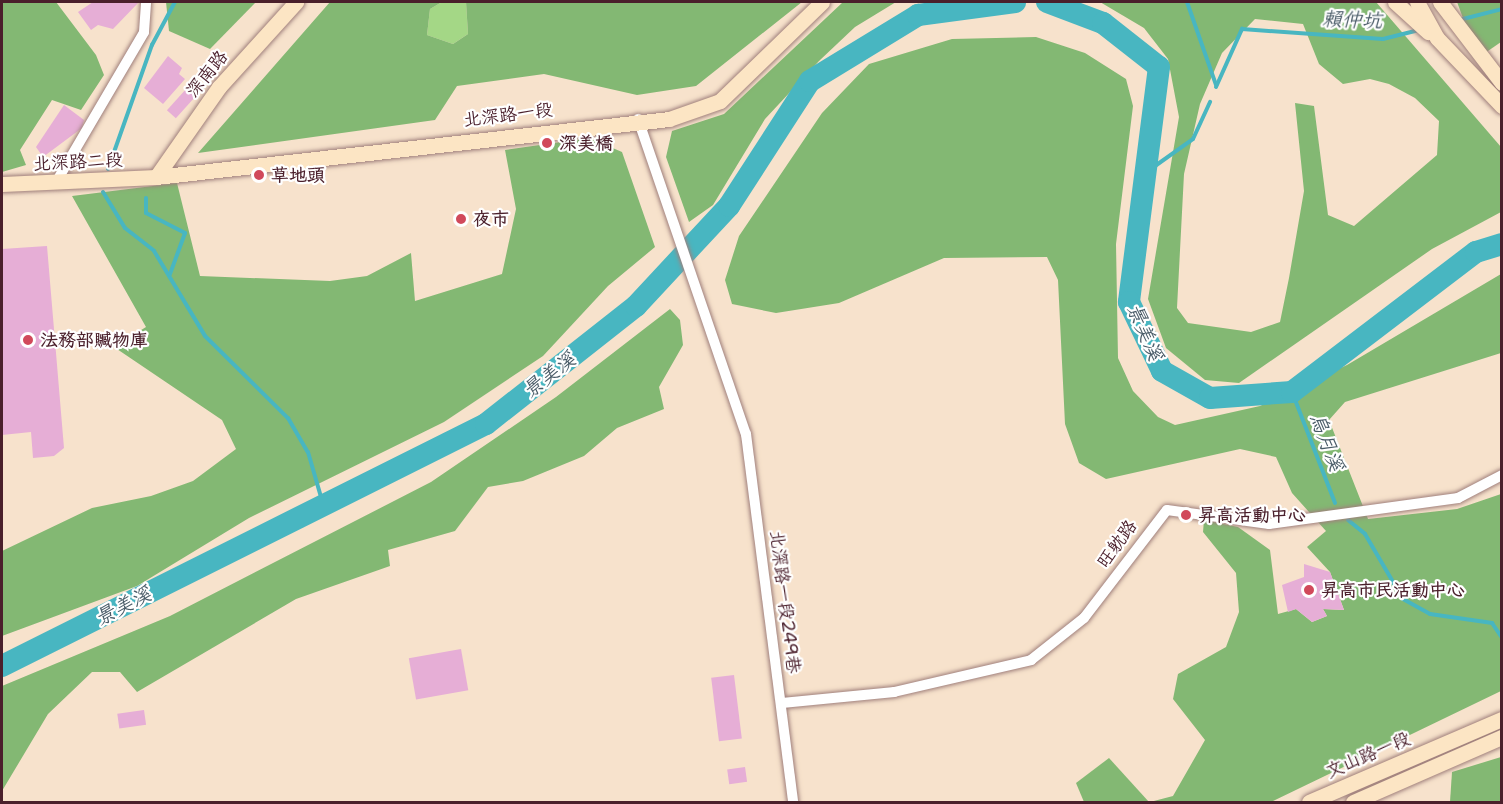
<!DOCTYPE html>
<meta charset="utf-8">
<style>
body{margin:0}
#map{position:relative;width:1503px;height:804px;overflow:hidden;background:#f7e2cc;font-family:"Shantell Sans","LXGW WenKai TC",sans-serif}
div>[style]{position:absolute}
.green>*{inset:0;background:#a4d786}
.forest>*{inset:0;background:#83b873}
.stream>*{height:4px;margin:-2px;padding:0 2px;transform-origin:2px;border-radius:2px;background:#48b6c1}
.river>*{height:22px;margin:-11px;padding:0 11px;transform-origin:11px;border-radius:11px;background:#48b6c1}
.building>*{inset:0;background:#e6aed6;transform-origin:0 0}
.roads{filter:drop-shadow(0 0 2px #a0807c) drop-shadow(0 0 2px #a0807c)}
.street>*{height:10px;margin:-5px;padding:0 5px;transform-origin:5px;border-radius:5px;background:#fff}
.secondary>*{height:15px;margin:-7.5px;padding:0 7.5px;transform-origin:7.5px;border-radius:7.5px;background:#fce5c4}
.dots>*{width:16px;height:16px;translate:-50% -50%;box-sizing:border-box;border:3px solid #fff;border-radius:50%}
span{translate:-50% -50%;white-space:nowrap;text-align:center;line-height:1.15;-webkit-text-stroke:4.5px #fff;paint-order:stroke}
.street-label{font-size:18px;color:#4a1f2b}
.poi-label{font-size:18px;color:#4a1f2b;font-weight:700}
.left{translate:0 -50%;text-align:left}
.water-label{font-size:20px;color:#495b67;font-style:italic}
.frame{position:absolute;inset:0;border:3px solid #4a1f2b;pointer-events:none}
</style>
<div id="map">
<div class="green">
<i style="clip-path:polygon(442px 2px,466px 2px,468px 34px,453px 44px,427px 35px,430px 9px)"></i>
</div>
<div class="forest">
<i style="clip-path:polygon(2px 2px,56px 2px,96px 55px,104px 75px,81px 110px,52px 100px,20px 150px,26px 165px,2px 172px)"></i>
<i style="clip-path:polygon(166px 2px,256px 2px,210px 49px,169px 31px)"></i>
<i style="clip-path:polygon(330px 2px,442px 2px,430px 9px,427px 35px,453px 44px,468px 34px,466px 2px,802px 2px,696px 86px,637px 95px,544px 74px,457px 86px,435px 120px,198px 153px)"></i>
<i style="clip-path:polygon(843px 2px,896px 2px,855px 27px,819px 61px,765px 119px,713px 205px,689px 222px,666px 157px,672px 131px,724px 114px)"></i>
<i style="clip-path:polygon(evenodd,1100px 2px,1376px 2px,1501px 147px,1501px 212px,1432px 249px,1239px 383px,1205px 380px,1166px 348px,1148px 299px,1179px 117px,1168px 59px,1144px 28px,1100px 2px,1255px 19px,1303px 24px,1319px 64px,1343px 84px,1370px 79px,1389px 84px,1415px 98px,1439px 121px,1437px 155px,1354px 226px,1328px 215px,1314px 106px,1295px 103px,1304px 191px,1289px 278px,1280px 322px,1251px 332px,1188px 323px,1177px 308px,1184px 174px,1200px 104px,1222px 53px,1255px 19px)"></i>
<i style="clip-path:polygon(1457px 2px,1501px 2px,1501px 42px,1485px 53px,1470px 37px)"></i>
<i style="clip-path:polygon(1036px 37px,1085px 53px,1126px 79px,1133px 106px,1116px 244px,1118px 358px,1133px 391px,1158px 417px,1175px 425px,1260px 406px,1347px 365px,1501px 274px,1501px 353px,1345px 402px,1329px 420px,1368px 519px,1457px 509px,1501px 494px,1501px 691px,1271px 802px,1150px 802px,1173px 796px,1205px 740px,1173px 699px,1178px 674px,1226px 647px,1239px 612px,1236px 573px,1203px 532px,1204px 520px,1238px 527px,1270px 550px,1278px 614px,1296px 609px,1312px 622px,1327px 616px,1323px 609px,1344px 610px,1330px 572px,1307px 547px,1326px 531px,1292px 493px,1276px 457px,1240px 449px,1106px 479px,1079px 463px,1065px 424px,1058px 280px,1047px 257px,944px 258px,839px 303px,776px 313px,732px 304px,725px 280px,739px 236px,822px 113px,869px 64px,952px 39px)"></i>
<i style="clip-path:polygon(589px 138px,622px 152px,655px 247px,608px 286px,543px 356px,444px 422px,249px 518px,137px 586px,2px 636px,2px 551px,92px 508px,151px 496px,193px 481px,236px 449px,222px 420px,114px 347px,146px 327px,72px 196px,177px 183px,200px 276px,330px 281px,367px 276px,411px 253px,415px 301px,502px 274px,516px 209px,505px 150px)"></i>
<i style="clip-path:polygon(670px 309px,680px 320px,683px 345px,659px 387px,664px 409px,617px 428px,584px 456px,523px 481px,488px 487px,455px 531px,388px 550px,390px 566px,296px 599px,137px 692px,120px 672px,92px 672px,48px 714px,2px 791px,2px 686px,170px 616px,431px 482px,556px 397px)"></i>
<i style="clip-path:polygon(1501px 757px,1501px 802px,1450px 802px,1452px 772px)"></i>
<i style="clip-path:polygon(1109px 758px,1149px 802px,1084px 802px,1076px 783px)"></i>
</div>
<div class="stream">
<i style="left:1187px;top:2px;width:88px;rotate:70.7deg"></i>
<i style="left:1459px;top:20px;width:44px;rotate:-14.3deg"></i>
<i style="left:1216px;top:87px;width:64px;rotate:-65.9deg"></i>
<i style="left:1242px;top:29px;width:141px;rotate:4.1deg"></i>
<i style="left:1383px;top:39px;width:34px;rotate:-14deg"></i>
<i style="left:108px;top:169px;width:132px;rotate:-70.5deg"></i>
<i style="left:152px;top:45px;width:49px;rotate:-61.9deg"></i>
<i style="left:1148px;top:171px;width:55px;rotate:-35.4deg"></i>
<i style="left:1193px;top:139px;width:41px;rotate:-65.3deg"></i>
<i style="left:103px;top:192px;width:42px;rotate:58.6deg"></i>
<i style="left:125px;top:228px;width:37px;rotate:38deg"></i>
<i style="left:154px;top:251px;width:99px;rotate:59deg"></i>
<i style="left:205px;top:336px;width:117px;rotate:44.7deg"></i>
<i style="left:288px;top:418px;width:39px;rotate:60deg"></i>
<i style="left:308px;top:452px;width:54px;rotate:73.9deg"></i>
<i style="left:146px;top:198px;width:15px;rotate:90deg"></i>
<i style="left:146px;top:213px;width:44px;rotate:27.1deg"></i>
<i style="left:185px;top:233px;width:44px;rotate:110.1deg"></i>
<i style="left:1292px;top:392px;width:119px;rotate:68.8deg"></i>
<i style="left:1348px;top:520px;width:22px;rotate:39deg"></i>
<i style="left:1365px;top:534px;width:75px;rotate:59.7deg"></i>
<i style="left:1403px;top:599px;width:31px;rotate:29deg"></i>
<i style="left:1430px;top:614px;width:63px;rotate:8.3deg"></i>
<i style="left:1492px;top:623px;width:18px;rotate:56deg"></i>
</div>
<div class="river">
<i style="left:1047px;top:2px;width:60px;rotate:20.6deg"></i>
<i style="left:1103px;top:23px;width:71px;rotate:38.2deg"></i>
<i style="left:1159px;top:67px;width:237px;rotate:97.3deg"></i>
<i style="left:1129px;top:302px;width:76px;rotate:64.4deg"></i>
<i style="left:1162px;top:371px;width:55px;rotate:29.4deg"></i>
<i style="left:1210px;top:398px;width:82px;rotate:-4.2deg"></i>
<i style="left:1292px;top:392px;width:231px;rotate:-37.3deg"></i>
<i style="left:1476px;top:252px;width:27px;rotate:-17deg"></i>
<i style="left:2px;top:666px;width:541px;rotate:-26.57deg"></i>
<i style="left:486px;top:424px;width:191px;rotate:-38.2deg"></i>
<i style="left:636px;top:306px;width:137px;rotate:-47.1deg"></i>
<i style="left:729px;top:206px;width:149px;rotate:-57.1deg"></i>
<i style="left:810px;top:81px;width:127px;rotate:-31.4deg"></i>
<i style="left:918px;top:15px;width:98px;rotate:-7.6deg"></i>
</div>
<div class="building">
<i style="clip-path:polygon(93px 2px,139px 2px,113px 29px,98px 25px,91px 30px,78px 12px)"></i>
<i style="clip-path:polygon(168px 56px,182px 68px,179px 74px,185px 79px,163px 104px,144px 88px)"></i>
<i style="left:187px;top:88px;width:12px;height:30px;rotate:42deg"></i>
<i style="clip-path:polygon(64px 105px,84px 120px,82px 128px,43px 157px,36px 147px)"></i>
<i style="clip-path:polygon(47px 246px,64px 448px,54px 456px,33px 458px,31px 432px,2px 435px,2px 249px)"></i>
<i style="clip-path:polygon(1304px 564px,1330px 572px,1344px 610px,1323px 609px,1327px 616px,1312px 622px,1296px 609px,1288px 612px,1282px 585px,1304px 577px)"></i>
<i style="left:461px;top:649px;width:42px;height:53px;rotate:80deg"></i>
<i style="left:734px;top:675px;width:64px;height:23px;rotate:83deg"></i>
<i style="left:144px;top:710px;width:15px;height:27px;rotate:82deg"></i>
<i style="left:745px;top:767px;width:15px;height:18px;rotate:82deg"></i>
</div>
<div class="roads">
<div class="street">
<i style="left:638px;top:119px;width:333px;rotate:71.1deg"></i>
<i style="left:746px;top:434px;width:371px;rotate:82.7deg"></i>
<i style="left:55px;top:184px;width:176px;rotate:-59.6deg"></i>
<i style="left:144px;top:32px;width:30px;rotate:-86deg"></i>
<i style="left:782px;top:703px;width:113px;rotate:-5.6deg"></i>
<i style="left:894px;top:692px;width:141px;rotate:-13.1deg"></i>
<i style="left:1031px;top:660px;width:68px;rotate:-38.4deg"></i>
<i style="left:1084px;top:618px;width:136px;rotate:-52.5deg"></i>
<i style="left:1167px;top:510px;width:103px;rotate:7.8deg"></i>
<i style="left:1269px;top:524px;width:191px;rotate:-7.8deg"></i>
<i style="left:1458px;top:498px;width:50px;rotate:-27.6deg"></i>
</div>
<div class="secondary">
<i style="left:1395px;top:2px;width:45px;rotate:42.3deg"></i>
<i style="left:1417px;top:2px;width:41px;rotate:60.9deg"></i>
<i style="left:1437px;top:38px;width:94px;rotate:46.3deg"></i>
<i style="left:1440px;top:2px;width:102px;rotate:52.6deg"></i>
<i style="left:156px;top:177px;width:110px;rotate:-55deg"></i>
<i style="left:219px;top:87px;width:115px;rotate:-47.8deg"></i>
<i style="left:2px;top:184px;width:154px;rotate:-2.6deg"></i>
<i style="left:156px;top:177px;width:516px;rotate:-6.45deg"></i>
<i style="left:669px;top:119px;width:54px;rotate:-19.4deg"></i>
<i style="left:720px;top:101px;width:142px;rotate:-44.1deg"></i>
<i style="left:1309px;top:802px;width:210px;rotate:-23.3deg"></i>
<i style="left:1353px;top:802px;width:163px;rotate:-23.6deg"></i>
</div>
</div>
<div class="dots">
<i style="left:547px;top:143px;background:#d1495b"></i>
<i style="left:259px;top:175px;background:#d1495b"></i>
<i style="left:461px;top:219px;background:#d1495b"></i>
<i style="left:28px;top:340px;background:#d1495b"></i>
<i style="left:1186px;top:515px;background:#d1495b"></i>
<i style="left:1309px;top:590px;background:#d1495b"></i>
</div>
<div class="street-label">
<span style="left:207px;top:74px;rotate:-51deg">深南路</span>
<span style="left:508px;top:115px;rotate:-7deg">北深路一段</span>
<span style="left:78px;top:162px;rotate:-3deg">北深路二段</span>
<span style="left:1117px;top:544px;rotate:-54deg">旺躭路</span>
<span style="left:785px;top:602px;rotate:83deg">北深路一段249巷</span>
<span style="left:1368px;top:755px;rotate:-23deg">文山路一段</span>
</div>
<div class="poi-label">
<span class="left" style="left:559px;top:143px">深美橋</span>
<span class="left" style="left:271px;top:175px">草地頭</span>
<span class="left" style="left:473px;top:219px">夜市</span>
<span class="left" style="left:40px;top:340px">法務部贓物庫</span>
<span class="left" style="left:1198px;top:515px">昇高活動中心</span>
<span class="left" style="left:1321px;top:590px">昇高市民活動中心</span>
</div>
<div class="water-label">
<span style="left:1352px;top:20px;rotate:2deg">賴仲坑</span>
<span style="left:1145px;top:332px;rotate:67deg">景美溪</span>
<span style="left:549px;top:375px;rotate:-38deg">景美溪</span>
<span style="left:1327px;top:442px;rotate:69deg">烏月溪</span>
<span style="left:123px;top:606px;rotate:-27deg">景美溪</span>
</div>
<div class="frame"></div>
</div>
